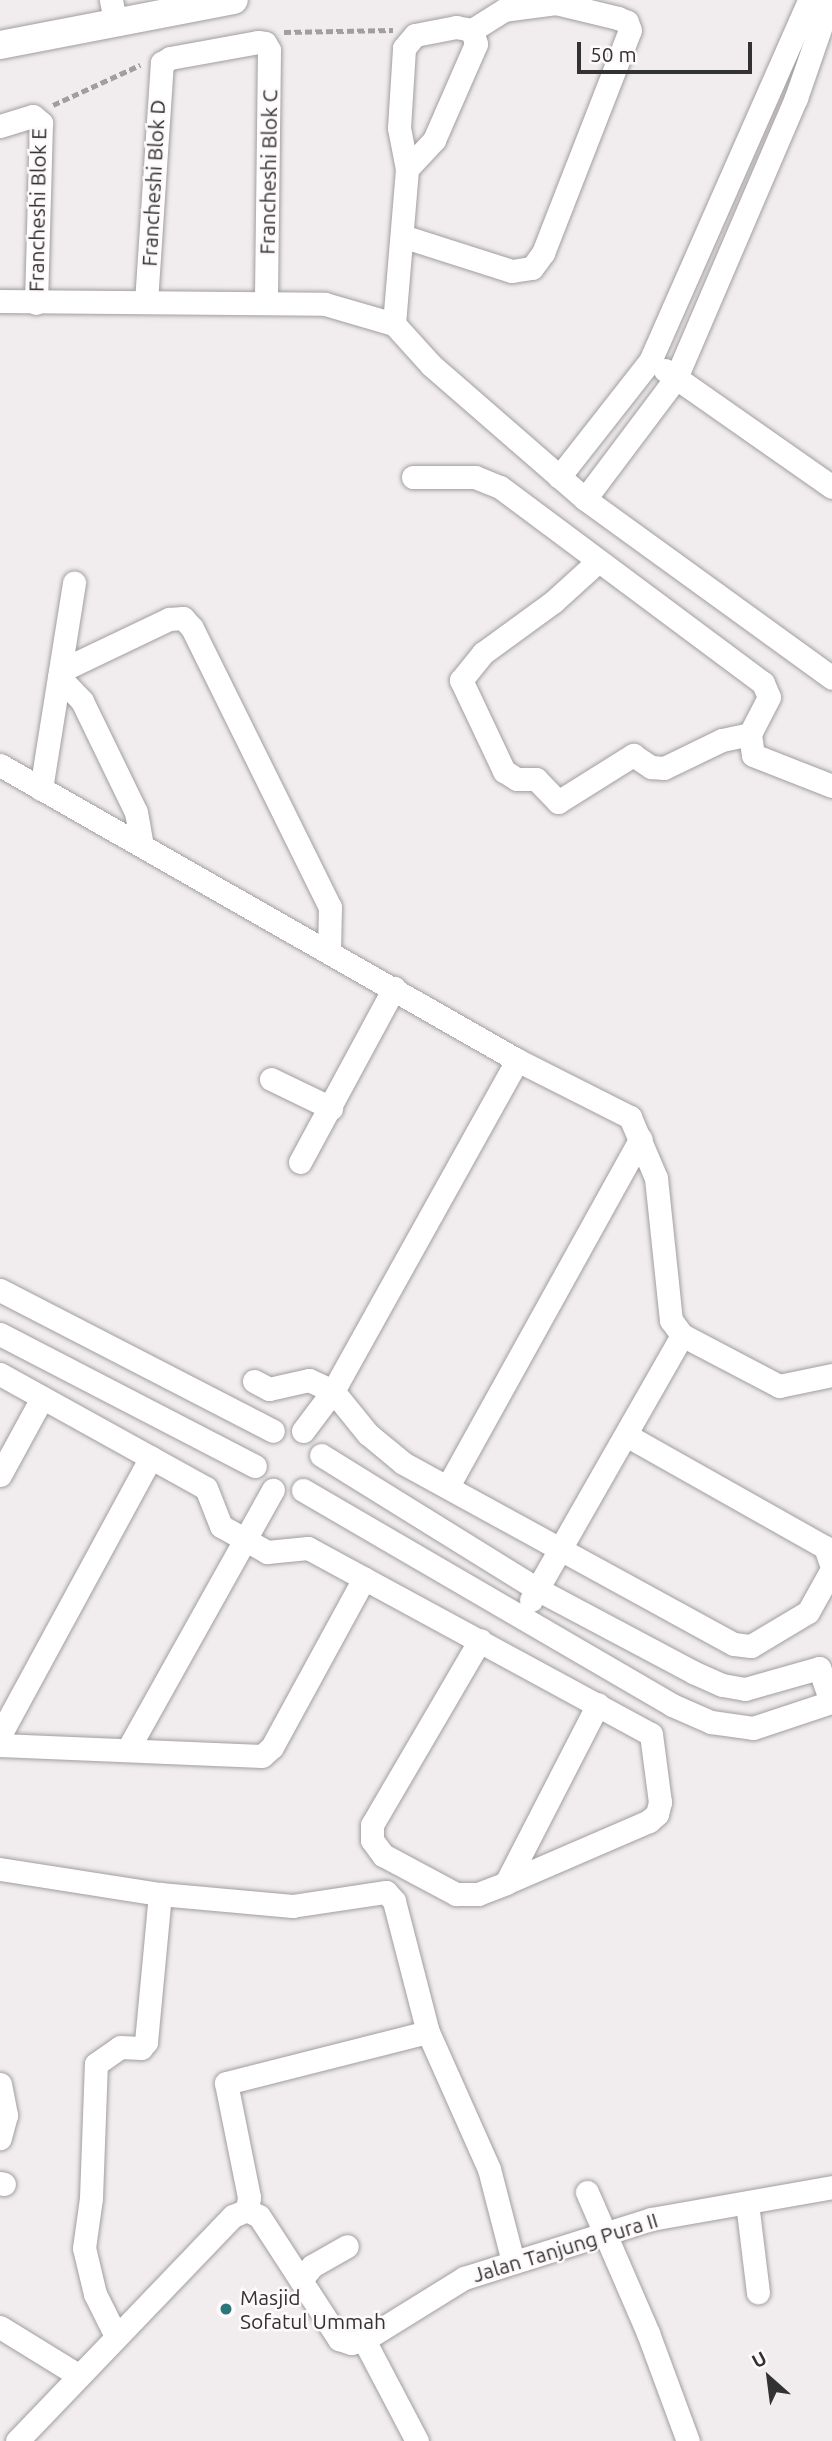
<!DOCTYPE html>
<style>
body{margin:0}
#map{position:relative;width:832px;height:2441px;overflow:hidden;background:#f1edef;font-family:Ubuntu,sans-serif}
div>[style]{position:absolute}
.path>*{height:4.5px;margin-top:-2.25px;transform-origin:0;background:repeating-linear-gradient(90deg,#a19e9f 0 7px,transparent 0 10.5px)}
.roads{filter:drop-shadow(0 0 2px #a29e9f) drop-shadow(0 0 2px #a29e9f)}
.minor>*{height:23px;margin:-11.5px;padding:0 11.5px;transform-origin:11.5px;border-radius:11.5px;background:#fff}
.tertiary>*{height:28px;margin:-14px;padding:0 14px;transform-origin:14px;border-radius:14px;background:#fff}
.dots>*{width:19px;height:19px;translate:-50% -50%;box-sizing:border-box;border:4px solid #fefafc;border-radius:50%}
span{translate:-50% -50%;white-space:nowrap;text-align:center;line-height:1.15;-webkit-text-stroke:5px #fefafc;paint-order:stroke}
.street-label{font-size:21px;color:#333232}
.poi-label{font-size:21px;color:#333232}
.left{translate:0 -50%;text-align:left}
.north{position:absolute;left:734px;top:2343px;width:70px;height:70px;-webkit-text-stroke:5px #fefafc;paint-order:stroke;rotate:332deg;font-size:19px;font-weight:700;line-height:28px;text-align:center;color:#333232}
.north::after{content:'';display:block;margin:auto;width:24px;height:32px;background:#333232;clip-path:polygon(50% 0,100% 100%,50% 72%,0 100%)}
.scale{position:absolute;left:577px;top:42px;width:175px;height:32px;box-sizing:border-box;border:4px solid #333232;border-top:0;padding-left:9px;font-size:21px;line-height:24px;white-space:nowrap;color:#333232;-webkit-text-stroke:5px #fefafc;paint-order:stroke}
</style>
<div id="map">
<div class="path">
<i style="left:284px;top:32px;width:109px;rotate:-1.1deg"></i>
<i style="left:53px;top:105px;width:96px;rotate:-24.7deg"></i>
</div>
<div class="roads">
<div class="minor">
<i style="left:111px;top:0;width:21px;rotate:79deg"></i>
<i style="left:0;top:126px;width:34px;rotate:-17deg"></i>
<i style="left:33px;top:116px;width:11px;rotate:41deg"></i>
<i style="left:41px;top:123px;width:180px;rotate:91.6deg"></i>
<i style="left:407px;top:169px;width:40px;rotate:-47deg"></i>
<i style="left:434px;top:140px;width:105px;rotate:-66.4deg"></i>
<i style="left:476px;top:44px;width:15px;rotate:-106deg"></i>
<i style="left:402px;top:236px;width:115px;rotate:17.7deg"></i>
<i style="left:512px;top:271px;width:20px;rotate:-9deg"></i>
<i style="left:532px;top:268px;width:19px;rotate:-54deg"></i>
<i style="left:543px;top:253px;width:239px;rotate:-68.7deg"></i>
<i style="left:630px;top:30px;width:9px;rotate:-111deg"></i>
<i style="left:627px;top:22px;width:10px;rotate:-156deg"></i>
<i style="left:618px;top:18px;width:64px;rotate:-166.4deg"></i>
<i style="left:556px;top:3px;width:52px;rotate:172.3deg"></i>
<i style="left:504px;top:10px;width:38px;rotate:148deg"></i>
<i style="left:0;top:301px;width:325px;rotate:0.5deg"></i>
<i style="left:325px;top:304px;width:72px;rotate:16.2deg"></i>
<i style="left:394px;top:324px;width:55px;rotate:47.9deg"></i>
<i style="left:431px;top:365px;width:204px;rotate:41deg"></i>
<i style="left:585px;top:499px;width:305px;rotate:35.9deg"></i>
<i style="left:146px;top:302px;width:240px;rotate:-86.2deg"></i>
<i style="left:162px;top:63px;width:9px;rotate:-32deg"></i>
<i style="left:170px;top:58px;width:89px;rotate:-10.3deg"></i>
<i style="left:258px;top:42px;width:7px;rotate:8deg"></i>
<i style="left:265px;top:43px;width:8px;rotate:60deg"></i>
<i style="left:269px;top:50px;width:252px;rotate:90.7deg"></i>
<i style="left:394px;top:324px;width:156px;rotate:-85.2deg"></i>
<i style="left:407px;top:169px;width:42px;rotate:-101deg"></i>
<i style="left:399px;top:128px;width:80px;rotate:-86.4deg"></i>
<i style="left:404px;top:48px;width:17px;rotate:-50deg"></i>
<i style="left:415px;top:35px;width:42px;rotate:-11deg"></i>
<i style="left:456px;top:27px;width:16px;rotate:11deg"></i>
<i style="left:665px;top:370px;width:204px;rotate:35deg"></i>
<i style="left:413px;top:477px;width:62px"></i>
<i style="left:475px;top:477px;width:27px;rotate:22deg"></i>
<i style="left:500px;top:487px;width:328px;rotate:36.7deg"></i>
<i style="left:763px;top:683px;width:15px;rotate:67deg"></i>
<i style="left:769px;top:697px;width:42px;rotate:117.2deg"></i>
<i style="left:750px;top:734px;width:21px;rotate:82deg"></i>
<i style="left:753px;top:755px;width:85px;rotate:21.4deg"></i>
<i style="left:559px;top:477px;width:147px;rotate:-51.9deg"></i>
<i style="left:650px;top:361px;width:394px;rotate:-66.2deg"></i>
<i style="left:585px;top:499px;width:151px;rotate:-53.1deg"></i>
<i style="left:676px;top:378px;width:305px;rotate:-66.8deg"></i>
<i style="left:796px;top:98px;width:104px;rotate:-70.9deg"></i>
<i style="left:596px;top:563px;width:58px;rotate:137.8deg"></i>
<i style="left:553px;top:602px;width:87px;rotate:143.9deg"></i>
<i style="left:483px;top:653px;width:35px;rotate:129deg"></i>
<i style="left:461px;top:680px;width:101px;rotate:64.7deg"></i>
<i style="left:504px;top:771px;width:15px;rotate:32deg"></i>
<i style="left:517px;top:779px;width:19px"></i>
<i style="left:536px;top:779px;width:32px;rotate:46deg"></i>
<i style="left:558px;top:802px;width:89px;rotate:-32.1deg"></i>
<i style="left:633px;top:755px;width:22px;rotate:34deg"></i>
<i style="left:651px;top:767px;width:13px;rotate:4deg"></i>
<i style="left:664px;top:768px;width:64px;rotate:-25.8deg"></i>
<i style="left:722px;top:740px;width:29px;rotate:-12deg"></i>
<i style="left:60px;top:671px;width:121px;rotate:-25.5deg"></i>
<i style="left:169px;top:619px;width:14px;rotate:-4deg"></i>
<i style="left:183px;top:618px;width:13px;rotate:48deg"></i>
<i style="left:192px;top:628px;width:311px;rotate:63.7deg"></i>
<i style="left:330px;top:907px;width:44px;rotate:91.3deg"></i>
<i style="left:59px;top:677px;width:33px;rotate:46deg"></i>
<i style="left:82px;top:701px;width:123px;rotate:64.1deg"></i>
<i style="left:136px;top:812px;width:34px;rotate:80deg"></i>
<i style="left:0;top:765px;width:595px;rotate:29.71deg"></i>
<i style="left:517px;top:1060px;width:127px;rotate:26.8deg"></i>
<i style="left:630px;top:1117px;width:66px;rotate:66.9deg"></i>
<i style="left:656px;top:1178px;width:143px;rotate:84deg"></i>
<i style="left:671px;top:1320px;width:19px;rotate:54deg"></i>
<i style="left:682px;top:1335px;width:110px;rotate:27.7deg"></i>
<i style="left:779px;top:1386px;width:54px;rotate:-11.7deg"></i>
<i style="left:41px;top:789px;width:209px;rotate:-80.9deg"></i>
<i style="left:271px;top:1079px;width:67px;rotate:25.8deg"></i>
<i style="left:300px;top:1162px;width:198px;rotate:-61.6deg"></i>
<i style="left:0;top:1290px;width:307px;rotate:27.3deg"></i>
<i style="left:0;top:1334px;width:287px;rotate:27.4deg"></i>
<i style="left:0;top:1374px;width:235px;rotate:29deg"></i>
<i style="left:206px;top:1488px;width:41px;rotate:68.5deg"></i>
<i style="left:221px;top:1526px;width:53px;rotate:29.5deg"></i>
<i style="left:267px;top:1552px;width:41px;rotate:-5.6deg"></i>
<i style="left:308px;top:1548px;width:390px;rotate:28.5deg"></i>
<i style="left:651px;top:1734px;width:69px;rotate:82.5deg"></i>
<i style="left:660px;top:1802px;width:12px;rotate:104deg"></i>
<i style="left:657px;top:1814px;width:11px;rotate:139deg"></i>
<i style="left:649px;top:1821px;width:156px;rotate:156.6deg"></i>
<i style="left:254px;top:1381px;width:17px;rotate:28deg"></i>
<i style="left:269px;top:1389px;width:41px;rotate:-12.7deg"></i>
<i style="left:309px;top:1380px;width:26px;rotate:25deg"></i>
<i style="left:333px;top:1391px;width:55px;rotate:50.9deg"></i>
<i style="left:368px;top:1434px;width:45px;rotate:39.6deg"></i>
<i style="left:403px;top:1463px;width:377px;rotate:28.7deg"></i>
<i style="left:734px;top:1644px;width:17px;rotate:7deg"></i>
<i style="left:751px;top:1646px;width:66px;rotate:-30.8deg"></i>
<i style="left:808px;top:1612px;width:49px;rotate:-60.8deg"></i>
<i style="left:303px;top:1431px;width:50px;rotate:-53.1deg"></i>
<i style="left:333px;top:1391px;width:379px;rotate:-60.9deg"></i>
<i style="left:626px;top:1435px;width:228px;rotate:29.4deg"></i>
<i style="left:825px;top:1547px;width:21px;rotate:71deg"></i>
<i style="left:0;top:1475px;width:88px;rotate:-61.4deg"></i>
<i style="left:448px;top:1486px;width:397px;rotate:-61deg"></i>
<i style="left:303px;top:1490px;width:427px;rotate:30.2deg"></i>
<i style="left:672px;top:1705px;width:43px;rotate:23.6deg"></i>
<i style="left:711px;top:1722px;width:42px;rotate:8.1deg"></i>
<i style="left:753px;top:1728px;width:82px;rotate:-18.4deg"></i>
<i style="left:831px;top:1702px;width:36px;rotate:-109deg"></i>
<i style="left:819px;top:1668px;width:77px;rotate:164.2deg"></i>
<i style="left:745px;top:1689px;width:23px;rotate:-170deg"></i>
<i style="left:722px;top:1685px;width:32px;rotate:-156deg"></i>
<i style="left:693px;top:1672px;width:177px;rotate:-152deg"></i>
<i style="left:537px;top:1589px;width:254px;rotate:-148.2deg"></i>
<i style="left:531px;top:1600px;width:305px;rotate:-60.3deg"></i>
<i style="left:480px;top:1640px;width:214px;rotate:120.3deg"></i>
<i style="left:372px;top:1825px;width:15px;rotate:90deg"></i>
<i style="left:372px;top:1840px;width:19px;rotate:54deg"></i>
<i style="left:383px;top:1855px;width:83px;rotate:28.1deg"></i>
<i style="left:456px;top:1894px;width:22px"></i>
<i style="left:478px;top:1894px;width:30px;rotate:-21deg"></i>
<i style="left:506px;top:1883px;width:201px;rotate:-62.8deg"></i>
<i style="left:0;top:1735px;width:316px;rotate:-61.5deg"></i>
<i style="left:0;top:1745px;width:262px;rotate:2.4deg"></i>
<i style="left:262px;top:1756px;width:13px;rotate:-42deg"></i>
<i style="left:272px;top:1747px;width:192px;rotate:-61.4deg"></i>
<i style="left:128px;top:1749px;width:297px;rotate:-60.8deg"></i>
<i style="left:0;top:1869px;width:162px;rotate:8.9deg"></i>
<i style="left:160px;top:1894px;width:133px;rotate:5.2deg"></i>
<i style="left:292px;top:1906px;width:95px;rotate:-8.5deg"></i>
<i style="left:386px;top:1892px;width:12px;rotate:48deg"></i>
<i style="left:394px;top:1901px;width:135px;rotate:75.5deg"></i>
<i style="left:428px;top:2032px;width:150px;rotate:66deg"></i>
<i style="left:489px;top:2169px;width:96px;rotate:75.5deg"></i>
<i style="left:0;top:2084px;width:32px;rotate:79deg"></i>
<i style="left:6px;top:2115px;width:24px;rotate:105deg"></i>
<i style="left:0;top:2183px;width:4px;rotate:14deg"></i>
<i style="left:587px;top:2192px;width:154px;rotate:66.6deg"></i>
<i style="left:648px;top:2333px;width:115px;rotate:69.7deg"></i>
<i style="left:747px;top:2203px;width:90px;rotate:83deg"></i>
<i style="left:247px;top:2210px;width:13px;rotate:-81deg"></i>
<i style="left:249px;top:2197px;width:116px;rotate:-101.4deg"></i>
<i style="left:226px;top:2083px;width:208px;rotate:-14.2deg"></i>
<i style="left:301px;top:2280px;width:18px;rotate:-52deg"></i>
<i style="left:312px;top:2266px;width:40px;rotate:-29.7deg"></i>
<i style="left:0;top:2327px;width:92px;rotate:31.6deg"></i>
<i style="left:116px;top:2336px;width:47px;rotate:-116.6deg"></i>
<i style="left:95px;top:2294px;width:47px;rotate:-103.4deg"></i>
<i style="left:84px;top:2248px;width:50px;rotate:-82deg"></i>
<i style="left:91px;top:2198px;width:134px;rotate:-87.9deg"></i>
<i style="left:96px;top:2064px;width:29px;rotate:-35deg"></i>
<i style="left:120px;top:2047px;width:21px;rotate:3deg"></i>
<i style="left:141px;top:2048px;width:8px;rotate:-50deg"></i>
<i style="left:146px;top:2042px;width:149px;rotate:-84.6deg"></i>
<i style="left:364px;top:2340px;width:114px;rotate:62.3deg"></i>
<i style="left:17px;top:2441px;width:312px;rotate:-46.2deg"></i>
<i style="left:233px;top:2216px;width:15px;rotate:-23deg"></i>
<i style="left:247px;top:2210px;width:13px;rotate:27deg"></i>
<i style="left:259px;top:2216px;width:147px;rotate:57deg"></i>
<i style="left:339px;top:2339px;width:13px;rotate:18deg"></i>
<i style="left:351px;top:2343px;width:13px;rotate:-13deg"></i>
<i style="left:364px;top:2340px;width:118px;rotate:-31.8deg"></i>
<i style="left:464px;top:2278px;width:196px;rotate:-17.5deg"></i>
<i style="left:651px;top:2219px;width:184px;rotate:-10deg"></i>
</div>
<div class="tertiary">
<i style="left:0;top:45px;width:238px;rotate:-10.9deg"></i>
</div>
</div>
<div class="dots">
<i style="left:226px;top:2309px;background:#2c7679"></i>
</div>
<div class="street-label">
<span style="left:268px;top:172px;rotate:-89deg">Francheshi Blok C</span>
<span style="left:153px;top:183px;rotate:-87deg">Francheshi Blok D</span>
<span style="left:37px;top:210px;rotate:-89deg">Francheshi Blok E</span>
<span style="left:565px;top:2247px;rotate:-17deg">Jalan Tanjung Pura II</span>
</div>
<div class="poi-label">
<span class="left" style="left:240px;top:2309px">Masjid<br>Sofatul Ummah</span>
</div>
<div class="north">U</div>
<div class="scale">50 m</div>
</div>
